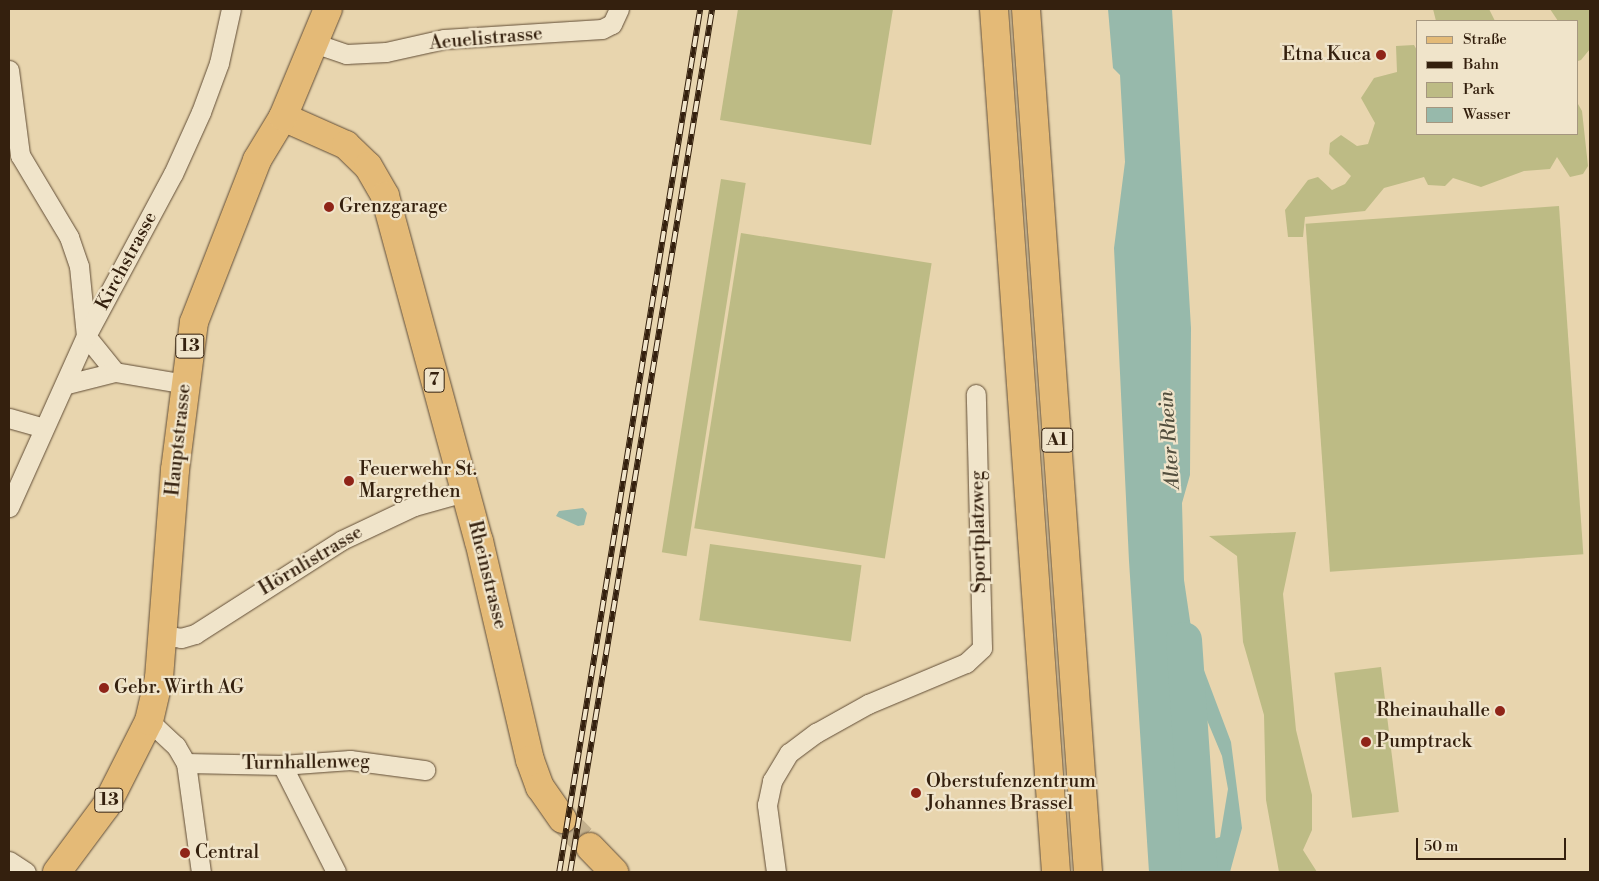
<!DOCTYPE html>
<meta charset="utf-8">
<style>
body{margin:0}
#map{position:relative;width:1599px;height:881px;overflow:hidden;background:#e8d5ae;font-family:"Libre Bodoni",serif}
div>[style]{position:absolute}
.green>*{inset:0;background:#bdbb85;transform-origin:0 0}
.water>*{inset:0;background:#97b9ab}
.river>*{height:36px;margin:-18px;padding:0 18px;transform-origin:18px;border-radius:18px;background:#97b9ab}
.primary-tunnel>*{height:28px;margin-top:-14px;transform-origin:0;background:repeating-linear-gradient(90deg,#c4b18e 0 28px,transparent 0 42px)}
.roads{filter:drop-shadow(0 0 1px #614d36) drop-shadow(0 0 1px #614d36)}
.street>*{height:19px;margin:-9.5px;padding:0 9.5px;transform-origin:9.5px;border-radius:9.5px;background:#f0e4ca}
.primary>*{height:28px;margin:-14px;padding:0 14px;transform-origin:14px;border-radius:14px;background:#e4ba77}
.highway>*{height:28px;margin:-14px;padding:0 14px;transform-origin:14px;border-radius:14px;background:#e4ba77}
.rail>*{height:5.5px;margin-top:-2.75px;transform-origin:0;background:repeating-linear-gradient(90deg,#f0e4ca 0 11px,#34200e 0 22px);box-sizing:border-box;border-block:1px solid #34200e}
.dots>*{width:14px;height:14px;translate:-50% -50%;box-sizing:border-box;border:2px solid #f0e4ca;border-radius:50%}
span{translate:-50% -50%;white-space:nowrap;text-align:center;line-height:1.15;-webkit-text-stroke:4.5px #f0e4ca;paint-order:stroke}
.shield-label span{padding:1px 4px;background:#f0e4ca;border:1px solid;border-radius:4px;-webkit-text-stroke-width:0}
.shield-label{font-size:18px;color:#34200e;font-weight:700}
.street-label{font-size:19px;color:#34200e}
.poi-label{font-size:19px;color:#34200e}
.right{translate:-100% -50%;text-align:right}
.left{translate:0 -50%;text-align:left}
.water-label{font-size:20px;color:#524e3d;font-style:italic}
.frame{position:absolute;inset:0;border:10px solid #34200e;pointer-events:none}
.legend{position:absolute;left:1416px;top:20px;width:162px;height:115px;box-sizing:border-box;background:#f0e4ca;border:1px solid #a5967f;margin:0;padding:6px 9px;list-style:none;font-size:15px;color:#34200e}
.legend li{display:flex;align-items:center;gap:10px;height:25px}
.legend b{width:25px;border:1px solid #a5967f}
.scale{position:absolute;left:1416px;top:838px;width:150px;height:22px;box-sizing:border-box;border:2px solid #34200e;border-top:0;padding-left:6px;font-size:15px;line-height:18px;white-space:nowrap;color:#34200e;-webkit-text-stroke:4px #f0e4ca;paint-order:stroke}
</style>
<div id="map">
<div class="green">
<i style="clip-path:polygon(738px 9px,893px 9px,871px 145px,720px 120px)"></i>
<i style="clip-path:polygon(1433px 9px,1489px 9px,1495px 21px,1436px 21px)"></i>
<i style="clip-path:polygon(1550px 9px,1590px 9px,1590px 49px,1581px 60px,1578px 61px,1578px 21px,1558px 21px)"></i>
<i style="clip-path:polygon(1414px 45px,1418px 52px,1418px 134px,1578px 134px,1578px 104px,1582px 111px,1588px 166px,1583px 174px,1570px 177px,1557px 157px,1550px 169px,1524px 171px,1481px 187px,1453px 178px,1445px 186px,1428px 185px,1424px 177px,1384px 188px,1365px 211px,1305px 217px,1303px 237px,1288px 237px,1285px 210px,1308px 180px,1318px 177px,1332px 190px,1345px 184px,1351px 176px,1329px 154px,1330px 143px,1341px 135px,1357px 146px,1368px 144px,1375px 123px,1361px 98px,1374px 78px,1397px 72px,1396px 46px)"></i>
<i style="left:721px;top:179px;width:25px;height:378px;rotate:9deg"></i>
<i style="left:1559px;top:206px;width:349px;height:254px;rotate:86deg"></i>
<i style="left:741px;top:233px;width:193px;height:299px;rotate:9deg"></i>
<i style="clip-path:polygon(1296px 532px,1283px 594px,1296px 730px,1312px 795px,1312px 830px,1303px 850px,1317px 872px,1279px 872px,1266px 800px,1264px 715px,1243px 642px,1237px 556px,1209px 536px)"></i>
<i style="left:710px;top:544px;width:153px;height:77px;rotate:8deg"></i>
<i style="left:1381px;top:667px;width:146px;height:47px;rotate:83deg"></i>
</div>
<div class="water">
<i style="clip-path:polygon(evenodd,1108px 9px,1172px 9px,1191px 328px,1190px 475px,1182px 503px,1184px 580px,1193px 641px,1231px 742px,1242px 828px,1230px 872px,1149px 872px,1129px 561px,1114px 248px,1125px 162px,1120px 75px,1113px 68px,1108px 9px,1194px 689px,1222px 756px,1228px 789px,1220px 837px,1210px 840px,1187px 777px,1188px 766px,1195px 754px,1186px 691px,1194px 689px)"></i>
<i style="clip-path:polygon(583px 508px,587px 513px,584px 525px,578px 526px,556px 516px,559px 511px)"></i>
</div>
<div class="river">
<i style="left:1184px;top:640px;width:233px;rotate:86.1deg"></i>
</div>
<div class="primary-tunnel">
<i style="left:562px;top:819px;width:40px;rotate:45deg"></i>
</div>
<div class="roads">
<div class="street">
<i style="left:314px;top:43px;width:34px;rotate:19deg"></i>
<i style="left:346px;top:54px;width:40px;rotate:-2.9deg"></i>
<i style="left:386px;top:52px;width:59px;rotate:-12.6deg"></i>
<i style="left:444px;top:39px;width:158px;rotate:-3.6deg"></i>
<i style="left:602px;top:29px;width:11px;rotate:-27deg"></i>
<i style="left:612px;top:24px;width:17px;rotate:-65deg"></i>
<i style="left:9px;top:70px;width:86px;rotate:82.6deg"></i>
<i style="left:20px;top:155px;width:96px;rotate:59.1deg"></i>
<i style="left:69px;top:237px;width:31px;rotate:71deg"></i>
<i style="left:79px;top:266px;width:70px;rotate:84.3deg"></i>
<i style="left:86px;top:336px;width:46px;rotate:51.1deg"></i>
<i style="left:67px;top:384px;width:49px;rotate:-14deg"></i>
<i style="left:115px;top:372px;width:72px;rotate:9.6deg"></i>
<i style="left:9px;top:418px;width:36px;rotate:16deg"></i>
<i style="left:9px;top:507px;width:188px;rotate:-65.8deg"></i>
<i style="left:86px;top:336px;width:184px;rotate:-61.8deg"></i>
<i style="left:173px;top:174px;width:68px;rotate:-65.7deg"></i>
<i style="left:201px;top:112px;width:52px;rotate:-69.8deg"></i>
<i style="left:219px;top:63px;width:55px;rotate:-77.5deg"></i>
<i style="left:163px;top:635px;width:18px;rotate:9deg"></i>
<i style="left:181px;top:638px;width:15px;rotate:-16deg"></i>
<i style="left:195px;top:634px;width:174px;rotate:-32.6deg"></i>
<i style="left:342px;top:540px;width:80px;rotate:-25.3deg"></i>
<i style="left:414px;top:506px;width:52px;rotate:-15.6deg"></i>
<i style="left:149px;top:721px;width:37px;rotate:43deg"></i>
<i style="left:176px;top:746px;width:20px;rotate:60deg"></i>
<i style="left:186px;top:763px;width:110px;rotate:82.2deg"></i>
<i style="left:186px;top:763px;width:96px;rotate:1.2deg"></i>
<i style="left:282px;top:765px;width:68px;rotate:-4.2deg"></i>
<i style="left:350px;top:760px;width:76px;rotate:7.6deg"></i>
<i style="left:282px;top:765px;width:120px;rotate:63.2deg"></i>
<i style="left:9px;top:861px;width:20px;rotate:33deg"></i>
<i style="left:776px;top:872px;width:68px;rotate:-97.7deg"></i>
<i style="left:767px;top:805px;width:25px;rotate:-78deg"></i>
<i style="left:772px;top:781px;width:33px;rotate:-59deg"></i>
<i style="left:789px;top:753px;width:34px;rotate:-37deg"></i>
<i style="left:816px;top:733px;width:60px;rotate:-29.1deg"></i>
<i style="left:868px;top:704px;width:106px;rotate:-22.7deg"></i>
<i style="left:966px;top:663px;width:22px;rotate:-43deg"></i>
<i style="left:982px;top:648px;width:254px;rotate:-91.4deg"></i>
</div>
<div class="primary">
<i style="left:283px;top:117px;width:69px;rotate:24deg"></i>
<i style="left:346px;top:145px;width:30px;rotate:44deg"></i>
<i style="left:368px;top:166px;width:34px;rotate:60deg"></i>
<i style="left:385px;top:196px;width:358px;rotate:74.8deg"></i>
<i style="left:479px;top:541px;width:225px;rotate:76.9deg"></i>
<i style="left:530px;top:760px;width:29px;rotate:70deg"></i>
<i style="left:540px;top:787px;width:39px;rotate:55deg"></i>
<i style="left:590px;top:847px;width:35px;rotate:46deg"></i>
<i style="left:57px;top:872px;width:82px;rotate:-53.4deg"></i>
<i style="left:106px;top:806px;width:95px;rotate:-63.2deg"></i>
<i style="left:149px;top:721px;width:44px;rotate:-76.9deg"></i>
<i style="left:159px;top:678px;width:209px;rotate:-85.6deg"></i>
<i style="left:175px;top:470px;width:149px;rotate:-82.7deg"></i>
<i style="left:194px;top:322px;width:174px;rotate:-68.7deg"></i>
<i style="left:257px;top:160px;width:50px;rotate:-58.8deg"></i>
<i style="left:283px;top:117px;width:117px;rotate:-67.4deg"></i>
</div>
<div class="highway">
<i style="left:994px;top:9px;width:865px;rotate:85.89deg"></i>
<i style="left:1026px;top:9px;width:865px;rotate:85.89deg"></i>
</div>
</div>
<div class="rail">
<i style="left:559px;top:872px;width:874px;rotate:-80.72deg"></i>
<i style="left:570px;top:872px;width:875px;rotate:-80.66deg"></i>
</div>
<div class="dots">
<i style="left:1381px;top:55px;background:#8f2418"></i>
<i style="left:329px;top:207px;background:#8f2418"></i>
<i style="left:349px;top:481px;background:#8f2418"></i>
<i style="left:104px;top:688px;background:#8f2418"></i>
<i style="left:1500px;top:711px;background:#8f2418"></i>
<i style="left:1366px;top:742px;background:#8f2418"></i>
<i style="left:916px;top:793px;background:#8f2418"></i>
<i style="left:185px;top:853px;background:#8f2418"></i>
</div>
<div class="shield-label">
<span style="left:190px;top:346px">13</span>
<span style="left:434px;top:380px">7</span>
<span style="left:1057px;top:440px">A1</span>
<span style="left:109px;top:800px">13</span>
</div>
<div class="street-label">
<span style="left:486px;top:39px;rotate:-5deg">Aeuelistrasse</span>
<span style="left:127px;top:261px;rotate:-62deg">Kirchstrasse</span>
<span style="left:179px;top:440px;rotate:-84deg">Hauptstrasse</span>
<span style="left:979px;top:532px;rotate:-91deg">Sportplatzweg</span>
<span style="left:311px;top:561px;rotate:-31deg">Hörnlistrasse</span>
<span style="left:487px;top:575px;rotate:76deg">Rheinstrasse</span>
<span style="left:306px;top:763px;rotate:-1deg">Turnhallenweg</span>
</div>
<div class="poi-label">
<span class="right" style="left:1371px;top:55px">Etna Kuca</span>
<span class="left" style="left:339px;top:207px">Grenzgarage</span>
<span class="left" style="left:359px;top:481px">Feuerwehr St.<br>Margrethen</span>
<span class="left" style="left:114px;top:688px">Gebr. Wirth AG</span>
<span class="right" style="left:1490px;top:711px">Rheinauhalle</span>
<span class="left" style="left:1376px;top:742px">Pumptrack</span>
<span class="left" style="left:926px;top:793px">Oberstufenzentrum<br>Johannes Brassel</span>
<span class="left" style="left:195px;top:853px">Central</span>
</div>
<div class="water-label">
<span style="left:1170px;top:440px;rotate:-94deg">Alter Rhein</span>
</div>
<div class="frame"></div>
<ul class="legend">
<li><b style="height:6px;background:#e4ba77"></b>Straße</li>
<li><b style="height:6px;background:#34200e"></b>Bahn</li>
<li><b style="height:14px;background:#bdbb85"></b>Park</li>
<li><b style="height:14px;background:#97b9ab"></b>Wasser</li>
</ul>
<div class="scale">50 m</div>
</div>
